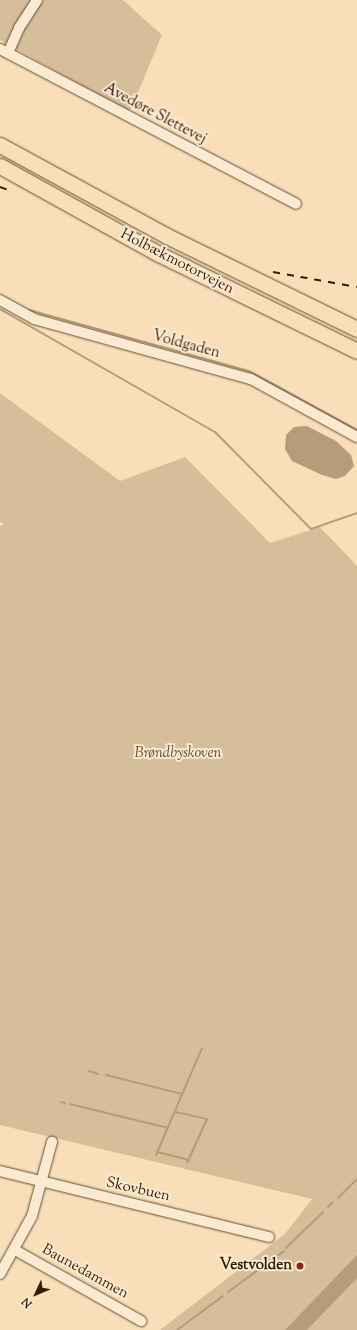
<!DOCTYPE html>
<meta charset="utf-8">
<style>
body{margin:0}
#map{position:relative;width:357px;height:1330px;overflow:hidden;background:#f8dfb9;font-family:"Sorts Mill Goudy",serif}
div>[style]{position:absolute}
.green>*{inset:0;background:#d7be9a}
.water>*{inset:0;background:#b69c7b}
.stream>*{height:2px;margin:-1px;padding:0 1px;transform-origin:1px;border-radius:1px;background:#b69c7b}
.roads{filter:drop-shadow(0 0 1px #664c30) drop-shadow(0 0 1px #664c30)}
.minor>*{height:10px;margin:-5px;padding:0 5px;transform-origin:5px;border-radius:5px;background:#faead2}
.highway>*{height:15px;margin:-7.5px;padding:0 7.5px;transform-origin:7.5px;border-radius:7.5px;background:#f8dfb9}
.rail>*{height:2px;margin-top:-1px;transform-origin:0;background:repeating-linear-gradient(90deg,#361b02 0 7px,transparent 0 14px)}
.dots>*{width:11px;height:11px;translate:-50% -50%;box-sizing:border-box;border:2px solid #faead2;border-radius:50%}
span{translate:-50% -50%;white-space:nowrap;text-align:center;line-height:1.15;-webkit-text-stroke:4px #faead2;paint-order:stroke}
.street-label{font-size:15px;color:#361b02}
.park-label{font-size:15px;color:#664c30;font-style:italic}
.poi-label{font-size:15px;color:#361b02;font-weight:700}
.right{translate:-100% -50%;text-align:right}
.north{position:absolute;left:16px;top:1274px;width:40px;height:40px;-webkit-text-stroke:3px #faead2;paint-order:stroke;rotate:226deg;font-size:11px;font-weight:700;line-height:16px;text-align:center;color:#361b02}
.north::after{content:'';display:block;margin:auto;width:14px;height:18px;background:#361b02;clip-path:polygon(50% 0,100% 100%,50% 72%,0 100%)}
</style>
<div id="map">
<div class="green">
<i style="clip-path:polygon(0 0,123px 0,162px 35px,131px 109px,127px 111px,0 40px)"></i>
<i style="clip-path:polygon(0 393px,120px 481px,185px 457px,270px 543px,320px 527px,357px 566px,357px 1330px,160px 1330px,285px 1234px,312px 1199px,0 1125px,0 526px,4px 524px,0 522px)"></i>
</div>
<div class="water">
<i style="clip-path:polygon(307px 426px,336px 441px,351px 455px,354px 466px,345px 476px,336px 479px,322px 475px,292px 461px,285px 449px,286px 435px,294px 427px)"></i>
<i style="clip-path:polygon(357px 1255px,357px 1278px,307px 1330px,285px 1330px)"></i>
</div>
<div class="stream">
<i style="left:0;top:309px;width:248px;rotate:29.8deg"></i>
<i style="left:215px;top:432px;width:136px;rotate:45.3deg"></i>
<i style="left:311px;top:529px;width:49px;rotate:-19.2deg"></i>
<i style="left:29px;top:310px;width:228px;rotate:15.5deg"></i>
<i style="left:249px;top:371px;width:123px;rotate:28.6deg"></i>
<i style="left:89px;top:1071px;width:10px;rotate:17deg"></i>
<i style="left:106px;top:1075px;width:78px;rotate:14deg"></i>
<i style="left:61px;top:1102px;width:4px;rotate:14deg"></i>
<i style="left:70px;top:1104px;width:101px;rotate:13.8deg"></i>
<i style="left:175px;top:1112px;width:33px;rotate:12deg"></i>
<i style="left:207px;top:1119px;width:48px;rotate:114.4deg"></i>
<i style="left:157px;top:1152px;width:33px;rotate:14deg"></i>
<i style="left:156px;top:1155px;width:116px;rotate:-66.7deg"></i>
<i style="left:338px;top:1198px;width:27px;rotate:-45deg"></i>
<i style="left:328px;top:1207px;width:6px;rotate:-45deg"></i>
<i style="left:286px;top:1248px;width:52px;rotate:-44.2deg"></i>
<i style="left:228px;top:1292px;width:69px;rotate:-36.2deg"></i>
<i style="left:177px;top:1330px;width:57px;rotate:-36.5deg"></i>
</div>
<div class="roads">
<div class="minor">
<i style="left:0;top:49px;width:334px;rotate:27.6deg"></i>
<i style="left:8px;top:53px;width:27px;rotate:-66deg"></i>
<i style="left:19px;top:28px;width:33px;rotate:-57deg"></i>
<i style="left:0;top:300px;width:39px;rotate:29deg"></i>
<i style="left:34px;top:319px;width:225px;rotate:15.5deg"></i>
<i style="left:251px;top:379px;width:121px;rotate:28.7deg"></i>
<i style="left:0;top:1171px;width:277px;rotate:13.8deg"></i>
<i style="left:15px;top:1250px;width:145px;rotate:29.4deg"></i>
<i style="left:0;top:1274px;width:66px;rotate:-61.1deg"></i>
<i style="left:32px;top:1216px;width:77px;rotate:-74.9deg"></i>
</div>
<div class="highway">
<i style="left:0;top:145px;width:190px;rotate:28.6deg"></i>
<i style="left:167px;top:236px;width:212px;rotate:26.1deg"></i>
<i style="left:0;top:166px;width:182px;rotate:29deg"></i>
<i style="left:159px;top:254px;width:220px;rotate:26.1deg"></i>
</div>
</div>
<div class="rail">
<i style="left:0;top:187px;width:12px;rotate:20deg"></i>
<i style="left:273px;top:272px;width:85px;rotate:10.1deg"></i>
</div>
<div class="dots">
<i style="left:300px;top:1266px;background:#8f2418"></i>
</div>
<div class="street-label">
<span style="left:155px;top:114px;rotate:28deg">Avedøre Slettevej</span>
<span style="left:177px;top:262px;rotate:27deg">Holbækmotorvejen</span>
<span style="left:186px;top:345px;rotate:15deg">Voldgaden</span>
<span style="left:138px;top:1190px;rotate:13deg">Skovbuen</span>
<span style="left:85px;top:1272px;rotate:29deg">Baunedammen</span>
</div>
<div class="park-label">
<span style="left:178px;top:754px">Brøndbyskoven</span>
</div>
<div class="poi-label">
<span class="right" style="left:292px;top:1266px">Vestvolden</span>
</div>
<div class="north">N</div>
</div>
